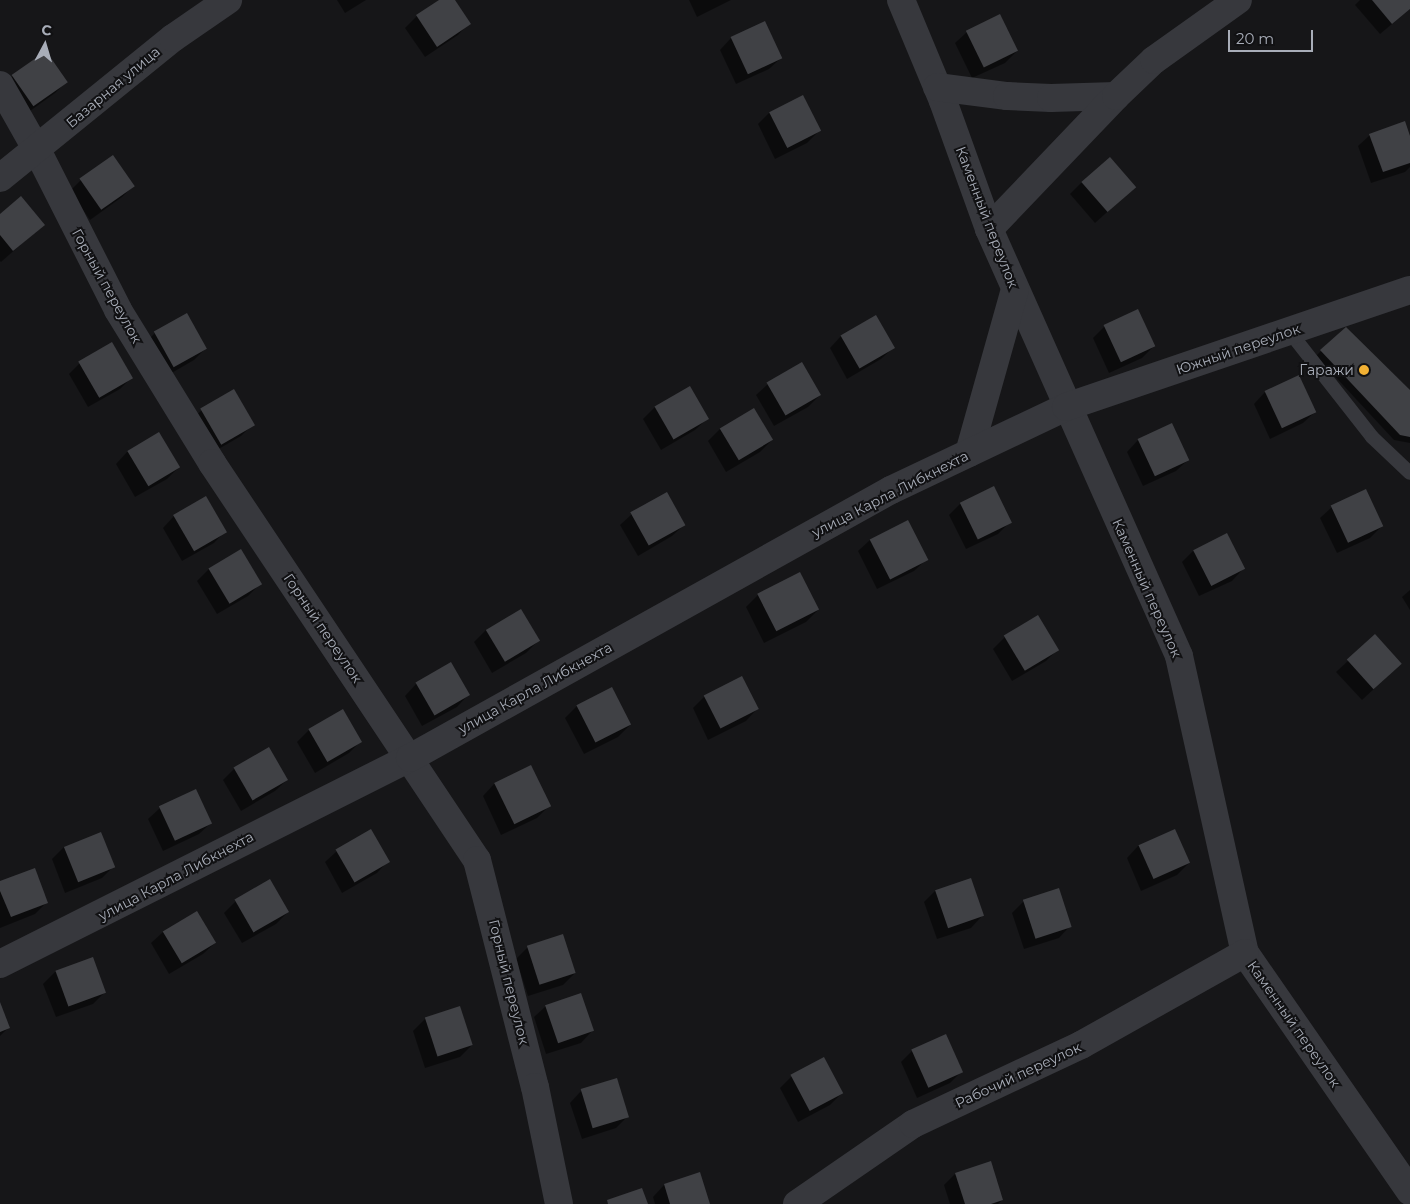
<!DOCTYPE html>
<meta charset="utf-8">
<style>
body{margin:0}
#map{position:relative;width:1410px;height:1204px;overflow:hidden;background:#161618;font-family:Montserrat,sans-serif}
div>[style]{position:absolute}
.shadow>*{inset:0;background:#0007}
.building>*{inset:0;background:#404145;transform-origin:0 0}
.lane>*{height:14px;margin:-7px;padding:0 7px;transform-origin:7px;border-radius:7px;background:#37383d}
.street>*{height:28px;margin:-14px;padding:0 14px;transform-origin:14px;border-radius:14px;background:#37383d}
.dots>*{width:14px;height:14px;translate:-50% -50%;box-sizing:border-box;border:2px solid #111113;border-radius:50%}
span{translate:-50% -50%;white-space:nowrap;text-align:center;line-height:1.15;-webkit-text-stroke:4px #111113;paint-order:stroke}
.street-label{font-size:14px;color:#a8adb8}
.poi-label{font-size:14px;color:#a8adb8}
.right{translate:-100% -50%;text-align:right}
.north{position:absolute;left:20px;top:20px;width:50px;height:50px;-webkit-text-stroke:4px #111113;paint-order:stroke;rotate:6deg;font-size:14px;font-weight:700;line-height:20px;text-align:center;color:#a8adb8}
.north::after{content:'';display:block;margin:auto;width:18px;height:22px;background:#a8adb8;clip-path:polygon(50% 0,100% 100%,50% 72%,0 100%)}
.scale{position:absolute;left:1228px;top:30px;width:85px;height:22px;box-sizing:border-box;border:2px solid #a8adb8;border-top:0;padding-left:6px;font-size:15px;line-height:18px;white-space:nowrap;color:#a8adb8;-webkit-text-stroke:4px #111113;paint-order:stroke}
</style>
<div id="map">
<div class="shadow">
<i style="clip-path:polygon(337px 0,366px 0,345px 13px)"></i>
<i style="clip-path:polygon(441px 0,454px 0,469px 23px,458px 35px,425px 57px,405px 28px,417px 16px)"></i>
<i style="clip-path:polygon(689px 0,731px 0,697px 17px)"></i>
<i style="clip-path:polygon(1360px 0,1410px 0,1410px 9px,1380px 34px,1355px 5px)"></i>
<i style="clip-path:polygon(764px 23px,781px 58px,769px 69px,736px 84px,720px 50px,731px 38px)"></i>
<i style="clip-path:polygon(967px 32px,1017px 51px,1005px 63px,972px 78px,955px 43px)"></i>
<i style="clip-path:polygon(13px 76px,66px 82px,55px 93px,23px 116px,2px 88px)"></i>
<i style="clip-path:polygon(770px 112px,819px 131px,807px 143px,775px 159px,758px 124px)"></i>
<i style="clip-path:polygon(1370px 135px,1410px 140px,1410px 167px,1405px 172px,1371px 183px,1358px 146px)"></i>
<i style="clip-path:polygon(81px 180px,134px 185px,122px 197px,90px 220px,70px 191px)"></i>
<i style="clip-path:polygon(1082px 182px,1135px 187px,1095px 223px,1070px 194px)"></i>
<i style="clip-path:polygon(0 215px,43px 225px,1px 262px,0 261px)"></i>
<i style="clip-path:polygon(1137px 311px,1154px 346px,1142px 358px,1109px 373px,1093px 338px,1104px 327px)"></i>
<i style="clip-path:polygon(155px 333px,206px 348px,194px 360px,163px 378px,143px 345px)"></i>
<i style="clip-path:polygon(841px 336px,893px 348px,881px 359px,847px 379px,830px 348px)"></i>
<i style="clip-path:polygon(1321px 351px,1410px 392px,1410px 443px,1394px 440px,1316px 356px)"></i>
<i style="clip-path:polygon(80px 363px,131px 378px,120px 389px,88px 407px,69px 374px)"></i>
<i style="clip-path:polygon(1298px 377px,1315px 412px,1303px 423px,1270px 439px,1254px 404px,1265px 392px)"></i>
<i style="clip-path:polygon(768px 384px,820px 395px,808px 407px,774px 426px,756px 395px)"></i>
<i style="clip-path:polygon(655px 407px,707px 419px,695px 430px,661px 450px,643px 419px)"></i>
<i style="clip-path:polygon(202px 410px,253px 424px,241px 436px,210px 454px,190px 421px)"></i>
<i style="clip-path:polygon(720px 429px,772px 440px,760px 452px,726px 472px,708px 441px)"></i>
<i style="clip-path:polygon(159px 434px,179px 467px,167px 479px,135px 497px,116px 464px,127px 452px)"></i>
<i style="clip-path:polygon(1138px 440px,1188px 460px,1176px 471px,1143px 486px,1127px 452px)"></i>
<i style="clip-path:polygon(961px 503px,1010px 522px,998px 534px,966px 549px,949px 515px)"></i>
<i style="clip-path:polygon(1332px 507px,1382px 526px,1370px 538px,1337px 553px,1320px 518px)"></i>
<i style="clip-path:polygon(632px 514px,684px 525px,672px 536px,638px 556px,620px 525px)"></i>
<i style="clip-path:polygon(174px 516px,225px 531px,214px 543px,182px 561px,163px 528px)"></i>
<i style="clip-path:polygon(870px 540px,926px 560px,914px 571px,877px 589px,858px 551px)"></i>
<i style="clip-path:polygon(1194px 550px,1243px 569px,1232px 581px,1199px 596px,1182px 562px)"></i>
<i style="clip-path:polygon(209px 569px,260px 584px,248px 596px,217px 614px,197px 581px)"></i>
<i style="clip-path:polygon(1410px 590px,1410px 610px,1402px 597px)"></i>
<i style="clip-path:polygon(758px 595px,818px 610px,806px 622px,764px 643px,746px 607px)"></i>
<i style="clip-path:polygon(1038px 617px,1057px 650px,1046px 661px,1012px 681px,993px 649px,1005px 637px)"></i>
<i style="clip-path:polygon(486px 630px,538px 641px,526px 653px,492px 673px,474px 642px)"></i>
<i style="clip-path:polygon(1375px 636px,1389px 675px,1362px 700px,1336px 672px)"></i>
<i style="clip-path:polygon(416px 684px,468px 695px,457px 707px,422px 726px,405px 696px)"></i>
<i style="clip-path:polygon(704px 697px,757px 709px,746px 721px,708px 740px,693px 708px)"></i>
<i style="clip-path:polygon(577px 706px,630px 725px,618px 737px,584px 754px,565px 718px)"></i>
<i style="clip-path:polygon(309px 730px,361px 741px,349px 753px,315px 773px,297px 742px)"></i>
<i style="clip-path:polygon(530px 767px,549px 806px,537px 818px,501px 835px,483px 796px,494px 784px)"></i>
<i style="clip-path:polygon(235px 768px,287px 780px,275px 791px,241px 811px,223px 780px)"></i>
<i style="clip-path:polygon(160px 808px,211px 823px,199px 834px,163px 851px,148px 819px)"></i>
<i style="clip-path:polygon(1175px 831px,1189px 863px,1177px 875px,1141px 891px,1127px 858px,1138px 846px)"></i>
<i style="clip-path:polygon(64px 847px,113px 867px,102px 878px,65px 893px,52px 859px)"></i>
<i style="clip-path:polygon(337px 851px,388px 861px,377px 873px,342px 893px,325px 862px)"></i>
<i style="clip-path:polygon(0 882px,47px 902px,35px 914px,0 928px)"></i>
<i style="clip-path:polygon(936px 890px,982px 916px,971px 928px,937px 939px,924px 902px)"></i>
<i style="clip-path:polygon(236px 901px,288px 912px,276px 924px,242px 943px,224px 913px)"></i>
<i style="clip-path:polygon(1024px 901px,1070px 926px,1059px 938px,1024px 949px,1012px 913px)"></i>
<i style="clip-path:polygon(163px 932px,215px 943px,203px 954px,169px 974px,151px 943px)"></i>
<i style="clip-path:polygon(528px 947px,575px 973px,563px 985px,528px 996px,516px 959px)"></i>
<i style="clip-path:polygon(92px 959px,104px 993px,93px 1004px,56px 1017px,43px 984px,55px 972px)"></i>
<i style="clip-path:polygon(0 1005px,8px 1028px,0 1036px)"></i>
<i style="clip-path:polygon(546px 1006px,592px 1031px,581px 1043px,546px 1054px,534px 1017px)"></i>
<i style="clip-path:polygon(460px 1008px,472px 1045px,460px 1057px,425px 1068px,413px 1031px,425px 1019px)"></i>
<i style="clip-path:polygon(946px 1036px,962px 1071px,950px 1083px,917px 1098px,901px 1062px,912px 1051px)"></i>
<i style="clip-path:polygon(823px 1059px,842px 1093px,830px 1105px,798px 1122px,780px 1088px,791px 1077px)"></i>
<i style="clip-path:polygon(581px 1091px,628px 1116px,616px 1128px,582px 1139px,570px 1103px)"></i>
<i style="clip-path:polygon(955px 1174px,1002px 1200px,998px 1204px,950px 1204px,944px 1185px)"></i>
<i style="clip-path:polygon(664px 1185px,709px 1204px,655px 1204px,653px 1197px)"></i>
</div>
<div class="building">
<i style="clip-path:polygon(439px 0,455px 0,471px 24px,437px 47px,416px 15px)"></i>
<i style="clip-path:polygon(1372px 0,1410px 0,1410px 9px,1392px 24px)"></i>
<i style="left:1000px;top:14px;width:41px;height:38px;rotate:64deg"></i>
<i style="left:765px;top:21px;width:41px;height:38px;rotate:65deg"></i>
<i style="left:46px;top:51px;width:38px;height:42px;rotate:55deg"></i>
<i style="left:803px;top:95px;width:40px;height:38px;rotate:63deg"></i>
<i style="clip-path:polygon(1405px 121px,1410px 136px,1410px 163px,1383px 172px,1369px 134px)"></i>
<i style="left:113px;top:155px;width:38px;height:41px;rotate:55deg"></i>
<i style="left:1110px;top:157px;width:40px;height:38px;rotate:49deg"></i>
<i style="clip-path:polygon(21px 196px,45px 225px,13px 251px,0 235px,0 214px)"></i>
<i style="left:1138px;top:309px;width:41px;height:38px;rotate:65deg"></i>
<i style="left:187px;top:313px;width:41px;height:38px;rotate:61deg"></i>
<i style="left:876px;top:315px;width:38px;height:41px;rotate:60deg"></i>
<i style="clip-path:polygon(1346px 327px,1410px 390px,1410px 437px,1400px 435px,1320px 350px)"></i>
<i style="left:112px;top:342px;width:42px;height:39px;rotate:60deg"></i>
<i style="left:802px;top:362px;width:38px;height:41px;rotate:60deg"></i>
<i style="left:1299px;top:375px;width:41px;height:38px;rotate:65deg"></i>
<i style="left:690px;top:386px;width:38px;height:41px;rotate:60deg"></i>
<i style="left:234px;top:389px;width:42px;height:39px;rotate:60deg"></i>
<i style="left:754px;top:408px;width:37px;height:40px;rotate:59deg"></i>
<i style="left:1172px;top:423px;width:41px;height:38px;rotate:65deg"></i>
<i style="left:159px;top:432px;width:41px;height:37px;rotate:59deg"></i>
<i style="left:994px;top:486px;width:41px;height:38px;rotate:64deg"></i>
<i style="left:1366px;top:489px;width:41px;height:39px;rotate:65deg"></i>
<i style="left:667px;top:492px;width:38px;height:42px;rotate:61deg"></i>
<i style="left:206px;top:496px;width:42px;height:38px;rotate:60deg"></i>
<i style="left:908px;top:520px;width:45px;height:43px;rotate:63deg"></i>
<i style="left:1227px;top:533px;width:40px;height:38px;rotate:63deg"></i>
<i style="left:241px;top:549px;width:41px;height:38px;rotate:59deg"></i>
<i style="left:800px;top:572px;width:42px;height:48px;rotate:63deg"></i>
<i style="left:521px;top:609px;width:37px;height:41px;rotate:59deg"></i>
<i style="left:1038px;top:615px;width:41px;height:40px;rotate:59deg"></i>
<i style="left:1375px;top:634px;width:40px;height:38px;rotate:48deg"></i>
<i style="left:451px;top:662px;width:38px;height:41px;rotate:60deg"></i>
<i style="left:742px;top:676px;width:37px;height:43px;rotate:63deg"></i>
<i style="left:612px;top:687px;width:42px;height:40px;rotate:63deg"></i>
<i style="left:343px;top:709px;width:38px;height:40px;rotate:60deg"></i>
<i style="left:269px;top:747px;width:38px;height:41px;rotate:60deg"></i>
<i style="left:531px;top:765px;width:46px;height:41px;rotate:64deg"></i>
<i style="left:196px;top:789px;width:38px;height:41px;rotate:65deg"></i>
<i style="left:371px;top:829px;width:38px;height:41px;rotate:60deg"></i>
<i style="left:1175px;top:829px;width:37px;height:40px;rotate:66deg"></i>
<i style="left:101px;top:832px;width:38px;height:40px;rotate:68deg"></i>
<i style="clip-path:polygon(35px 868px,48px 903px,11px 917px,0 891px,0 881px)"></i>
<i style="left:971px;top:878px;width:40px;height:38px;rotate:71deg"></i>
<i style="left:270px;top:879px;width:38px;height:41px;rotate:60deg"></i>
<i style="left:1059px;top:888px;width:41px;height:38px;rotate:72deg"></i>
<i style="left:197px;top:911px;width:37px;height:40px;rotate:59deg"></i>
<i style="left:563px;top:934px;width:41px;height:38px;rotate:72deg"></i>
<i style="left:93px;top:957px;width:38px;height:40px;rotate:70deg"></i>
<i style="left:581px;top:993px;width:40px;height:38px;rotate:71deg"></i>
<i style="clip-path:polygon(0 1002px,10px 1028px,0 1032px)"></i>
<i style="left:460px;top:1006px;width:41px;height:37px;rotate:72deg"></i>
<i style="left:946px;top:1034px;width:42px;height:38px;rotate:66deg"></i>
<i style="left:824px;top:1057px;width:41px;height:38px;rotate:62deg"></i>
<i style="left:617px;top:1078px;width:41px;height:38px;rotate:73deg"></i>
<i style="clip-path:polygon(991px 1161px,1003px 1200px,991px 1204px,965px 1204px,955px 1173px)"></i>
<i style="clip-path:polygon(700px 1172px,710px 1204px,670px 1204px,664px 1184px)"></i>
<i style="clip-path:polygon(642px 1188px,648px 1204px,608px 1204px,607px 1200px)"></i>
</div>
<div class="lane">
<i style="left:1289px;top:331px;width:135px;rotate:51.9deg"></i>
<i style="left:1372px;top:437px;width:52px;rotate:43.5deg"></i>
</div>
<div class="street">
<i style="left:901px;top:0;width:109px;rotate:67.4deg"></i>
<i style="left:943px;top:101px;width:136px;rotate:70.2deg"></i>
<i style="left:989px;top:229px;width:467px;rotate:66deg"></i>
<i style="left:1179px;top:656px;width:304px;rotate:77.5deg"></i>
<i style="left:1245px;top:953px;width:290px;rotate:55.3deg"></i>
<i style="left:0;top:85px;width:75px;rotate:60.4deg"></i>
<i style="left:37px;top:150px;width:179px;rotate:63.1deg"></i>
<i style="left:118px;top:310px;width:180px;rotate:58.4deg"></i>
<i style="left:212px;top:463px;width:477px;rotate:56.3deg"></i>
<i style="left:477px;top:860px;width:234px;rotate:75.7deg"></i>
<i style="left:535px;top:1087px;width:119px;rotate:78.4deg"></i>
<i style="left:937px;top:87px;width:71px;rotate:7.3deg"></i>
<i style="left:1007px;top:96px;width:44px;rotate:2.6deg"></i>
<i style="left:1051px;top:98px;width:65px;rotate:-1.8deg"></i>
<i style="left:0;top:178px;width:223px;rotate:-39deg"></i>
<i style="left:173px;top:38px;width:67px;rotate:-34.6deg"></i>
<i style="left:989px;top:229px;width:184px;rotate:-46.3deg"></i>
<i style="left:1116px;top:96px;width:52px;rotate:-43.5deg"></i>
<i style="left:1154px;top:60px;width:103px;rotate:-35.5deg"></i>
<i style="left:969px;top:453px;width:170px;rotate:-74.3deg"></i>
<i style="left:0;top:964px;width:459px;rotate:-26.7deg"></i>
<i style="left:410px;top:758px;width:551px;rotate:-29.13deg"></i>
<i style="left:891px;top:490px;width:194px;rotate:-25.4deg"></i>
<i style="left:1066px;top:407px;width:363px;rotate:-18.8deg"></i>
<i style="left:797px;top:1204px;width:141px;rotate:-34.6deg"></i>
<i style="left:913px;top:1124px;width:186px;rotate:-25.2deg"></i>
<i style="left:1081px;top:1045px;width:188px;rotate:-29.3deg"></i>
</div>
<div class="dots">
<i style="left:1364px;top:370px;background:#f2b134"></i>
</div>
<div class="street-label">
<span style="left:113px;top:87px;rotate:-40deg">Базарная улица</span>
<span style="left:987px;top:217px;rotate:69deg">Каменный переулок</span>
<span style="left:107px;top:286px;rotate:61deg">Горный переулок</span>
<span style="left:1238px;top:349px;rotate:-19deg">Южный переулок</span>
<span style="left:890px;top:494px;rotate:-27deg">улица Карла Либкнехта</span>
<span style="left:1147px;top:588px;rotate:66deg">Каменный переулок</span>
<span style="left:323px;top:628px;rotate:56deg">Горный переулок</span>
<span style="left:535px;top:688px;rotate:-29deg">улица Карла Либкнехта</span>
<span style="left:176px;top:876px;rotate:-28deg">улица Карла Либкнехта</span>
<span style="left:509px;top:982px;rotate:76deg">Горный переулок</span>
<span style="left:1294px;top:1024px;rotate:55deg">Каменный переулок</span>
<span style="left:1018px;top:1075px;rotate:-25deg">Рабочий переулок</span>
</div>
<div class="poi-label">
<span class="right" style="left:1354px;top:370px">Гаражи</span>
</div>
<div class="north">С</div>
<div class="scale">20 m</div>
</div>
